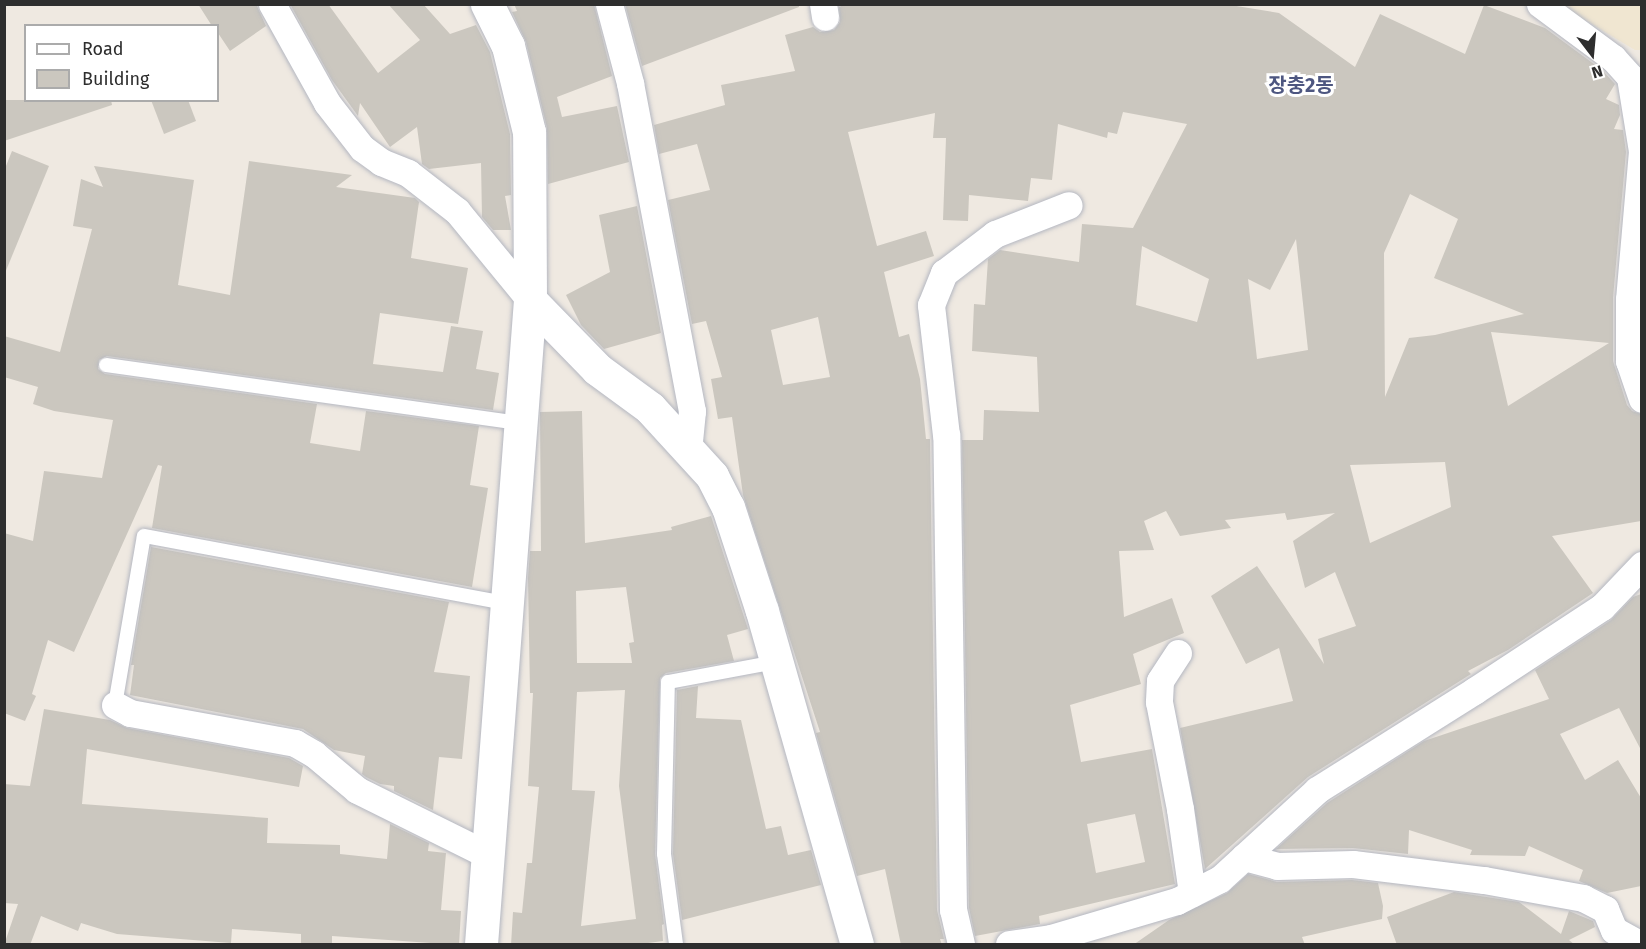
<!DOCTYPE html>
<meta charset="utf-8">
<style>
body{margin:0}
#map{position:relative;width:1646px;height:949px;overflow:hidden;background:#efe9e1;font-family:"Fira Sans","Noto Sans KR",sans-serif}
div>[style]{position:absolute}
.education>*{inset:0;background:#f0e6d1}
.building>*{inset:0;background:#cbc7bf}
.roads{filter:drop-shadow(0 0 2px #b4b7c1) drop-shadow(0 0 2px #b4b7c1)}
.service>*{height:14px;margin:-7px;padding:0 7px;transform-origin:7px;border-radius:7px;background:#fff}
.minor>*{height:27px;margin:-13.5px;padding:0 13.5px;transform-origin:13.5px;border-radius:13.5px;background:#fff}
.tertiary>*{height:33px;margin:-16.5px;padding:0 16.5px;transform-origin:16.5px;border-radius:16.5px;background:#fff}
span{translate:-50% -50%;white-space:nowrap;text-align:center;line-height:1.15;-webkit-text-stroke:6px #fff;paint-order:stroke}
.quarter-label{font-size:20px;color:#4d5680;font-weight:700}
.frame{position:absolute;inset:0;border:6px solid #2e2e2e;pointer-events:none}
.legend{position:absolute;left:24px;top:24px;width:195px;height:78px;box-sizing:border-box;background:#fff;border:2px solid #ababab;margin:0;padding:8px 10px;list-style:none;font-size:18px;color:#2e2e2e}
.legend li{display:flex;align-items:center;gap:12px;height:30px}
.legend b{width:30px;border:2px solid #ababab}
.north{position:absolute;left:1562px;top:24px;width:60px;height:60px;-webkit-text-stroke:4px #fff;paint-order:stroke;rotate:164deg;font-size:16px;font-weight:700;line-height:24px;text-align:center;color:#2e2e2e}
.north::after{content:'';display:block;margin:auto;width:21px;height:27px;background:#2e2e2e;clip-path:polygon(50% 0,100% 100%,50% 72%,0 100%)}
</style>
<div id="map">
<div class="education">
<i style="clip-path:polygon(1560px 5px,1641px 5px,1641px 50px,1635px 50px)"></i>
</div>
<div class="building">
<i style="clip-path:polygon(198px 4px,256px 4px,266px 26px,230px 51px,218px 33px,218px 26px,212px 26px)"></i>
<i style="clip-path:polygon(290px 4px,328px 4px,378px 73px,420px 40px,388px 4px,423px 4px,450px 34px,476px 25px,490px 52px,510px 134px,511px 195px,505px 196px,511px 230px,493px 230px,482px 217px,481px 163px,429px 169px,422px 164px,417px 127px,390px 147px,360px 103px,358px 116px,332px 80px)"></i>
<i style="clip-path:polygon(514px 4px,594px 4px,612px 76px,557px 97px,562px 117px,617px 106px,629px 162px,548px 184px,547px 128px,526px 42px,512px 12px,517px 11px)"></i>
<i style="clip-path:polygon(625px 4px,799px 4px,799px 7px,642px 66px)"></i>
<i style="clip-path:polygon(evenodd,846px 4px,1224px 4px,1279px 13px,1355px 67px,1380px 14px,1465px 54px,1484px 5px,1545px 28px,1602px 70px,1615px 84px,1606px 99px,1619px 105px,1620px 115px,1614px 129px,1623px 130px,1626px 152px,1613px 298px,1613px 361px,1627px 405px,1632px 411px,1641px 414px,1641px 521px,1552px 536px,1593px 593px,1508px 650px,1468px 671px,1471px 674px,1308px 777px,1205px 869px,1180px 728px,1293px 701px,1279px 648px,1246px 664px,1211px 596px,1257px 566px,1324px 664px,1318px 639px,1356px 626px,1335px 572px,1305px 588px,1293px 541px,1335px 513px,1287px 520px,1285px 513px,1225px 520px,1231px 528px,1180px 536px,1166px 511px,1144px 521px,1154px 550px,1119px 551px,1124px 617px,1172px 598px,1184px 633px,1133px 654px,1141px 684px,1070px 705px,1081px 762px,1152px 749px,1175px 884px,1039px 916px,1040px 924px,975px 936px,969px 908px,962px 440px,983px 440px,984px 410px,1039px 412px,1037px 357px,972px 351px,974px 304px,985px 305px,988px 259px,1000px 250px,1079px 262px,1082px 224px,1133px 228px,1187px 124px,1123px 112px,1117px 134px,1108px 132px,1107px 138px,1058px 124px,1052px 180px,1031px 178px,1028px 201px,969px 195px,968px 221px,943px 220px,946px 138px,933px 138px,935px 113px,848px 132px,877px 246px,926px 231px,934px 256px,884px 272px,899px 337px,909px 334px,920px 379px,926px 439px,930px 439px,937px 910px,944px 939px,940px 939px,942px 945px,901px 945px,885px 869px,857px 876px,816px 733px,820px 732px,743px 495px,732px 417px,718px 419px,711px 379px,722px 377px,706px 321px,692px 324px,668px 200px,710px 190px,697px 144px,659px 154px,654px 125px,725px 105px,721px 85px,795px 71px,785px 35px,813px 27px,820px 32px,834px 30px,840px 22px,839px 7px,846px 4px,1410px 194px,1458px 219px,1434px 278px,1524px 314px,1435px 335px,1409px 338px,1385px 397px,1384px 253px,1410px 194px,846px 4px,1296px 239px,1308px 350px,1257px 359px,1248px 279px,1270px 290px,1296px 239px,846px 4px,1142px 246px,1209px 279px,1197px 322px,1136px 305px,1142px 246px,846px 4px,818px 317px,830px 377px,783px 385px,771px 330px,818px 317px,846px 4px,1491px 332px,1609px 343px,1508px 406px,1491px 332px,846px 4px,1445px 462px,1451px 507px,1370px 543px,1350px 465px,1445px 462px,846px 4px,1135px 814px,1145px 862px,1096px 873px,1087px 824px,1135px 814px)"></i>
<i style="clip-path:polygon(4px 100px,111px 100px,112px 105px,4px 141px)"></i>
<i style="clip-path:polygon(151px 100px,188px 100px,196px 121px,164px 134px)"></i>
<i style="clip-path:polygon(12px 151px,49px 166px,5px 273px,4px 171px)"></i>
<i style="clip-path:polygon(249px 161px,352px 175px,336px 187px,415px 198px,419px 202px,411px 258px,468px 268px,458px 324px,380px 313px,373px 364px,443px 372px,451px 326px,483px 331px,476px 369px,499px 373px,493px 410px,107px 356px,99px 360px,98px 369px,105px 374px,317px 404px,310px 443px,360px 451px,366px 411px,479px 426px,470px 485px,488px 488px,472px 587px,152px 528px,162px 466px,158px 465px,74px 652px,48px 640px,32px 694px,36px 696px,25px 721px,4px 713px,4px 533px,33px 541px,44px 471px,102px 478px,113px 420px,54px 411px,33px 404px,38px 387px,4px 377px,4px 336px,60px 352px,92px 229px,73px 226px,81px 179px,103px 187px,94px 166px,194px 180px,178px 285px,230px 295px)"></i>
<i style="clip-path:polygon(637px 206px,661px 333px,604px 349px,581px 325px,566px 295px,610px 272px,599px 215px)"></i>
<i style="clip-path:polygon(evenodd,582px 411px,585px 543px,672px 530px,671px 527px,711px 516px,748px 629px,727px 635px,734px 661px,666px 673px,660px 678px,655px 854px,664px 924px,662px 925px,663px 941px,633px 945px,511px 945px,513px 912px,522px 913px,527px 863px,532px 863px,539px 787px,528px 786px,533px 693px,530px 693px,528px 578px,530px 551px,541px 551px,540px 412px,582px 411px,626px 587px,634px 642px,629px 643px,632px 663px,577px 663px,576px 591px,626px 587px,582px 411px,625px 690px,619px 786px,636px 919px,581px 926px,595px 791px,572px 790px,577px 692px,625px 690px)"></i>
<i style="clip-path:polygon(151px 547px,449px 602px,434px 672px,470px 676px,462px 759px,439px 757px,433px 810px,394px 791px,394px 786px,380px 784px,366px 777px,362px 774px,365px 756px,334px 750px,303px 729px,130px 695px,134px 665px,131px 665px)"></i>
<i style="clip-path:polygon(1641px 594px,1641px 750px,1619px 708px,1560px 734px,1585px 780px,1618px 760px,1641px 798px,1641px 886px,1607px 893px,1579px 881px,1583px 870px,1529px 846px,1525px 856px,1470px 855px,1472px 850px,1409px 830px,1408px 854px,1353px 848px,1276px 849px,1327px 803px,1424px 741px,1549px 699px,1535px 670px,1611px 620px,1633px 597px)"></i>
<i style="clip-path:polygon(698px 686px,696px 718px,741px 720px,766px 829px,781px 826px,788px 855px,811px 850px,821px 885px,682px 920px,673px 854px,677px 690px)"></i>
<i style="clip-path:polygon(44px 709px,110px 720px,127px 728px,289px 758px,303px 766px,299px 787px,87px 749px,82px 804px,268px 818px,267px 843px,340px 845px,340px 854px,387px 859px,390px 824px,429px 843px,428px 851px,446px 853px,441px 910px,461px 911px,459px 945px,332px 936px,332px 945px,301px 945px,301px 934px,232px 929px,231px 943px,117px 934px,81px 923px,78px 931px,41px 916px,30px 945px,4px 945px,18px 904px,4px 903px,4px 784px,30px 786px)"></i>
<i style="clip-path:polygon(1248px 874px,1277px 882px,1352px 880px,1378px 883px,1383px 906px,1382px 919px,1302px 937px,1305px 945px,1133px 945px,1169px 920px,1227px 893px)"></i>
<i style="clip-path:polygon(1454px 892px,1519px 902px,1561px 934px,1569px 911px,1593px 921px,1595px 927px,1569px 940px,1575px 945px,1397px 945px,1387px 917px)"></i>
</div>
<div class="roads">
<div class="service">
<i style="left:106px;top:365px;width:417px;rotate:8deg"></i>
<i style="left:115px;top:705px;width:171px;rotate:-80.3deg"></i>
<i style="left:144px;top:536px;width:369px;rotate:10.5deg"></i>
<i style="left:676px;top:944px;width:91px;rotate:-97.6deg"></i>
<i style="left:664px;top:854px;width:172px;rotate:-88.7deg"></i>
<i style="left:668px;top:682px;width:110px;rotate:-10.5deg"></i>
</div>
<div class="minor">
<i style="left:272px;top:4px;width:113px;rotate:60.9deg"></i>
<i style="left:327px;top:103px;width:57px;rotate:52.1deg"></i>
<i style="left:362px;top:148px;width:24px;rotate:36deg"></i>
<i style="left:381px;top:162px;width:29px;rotate:22deg"></i>
<i style="left:408px;top:173px;width:62px;rotate:37.8deg"></i>
<i style="left:457px;top:211px;width:115px;rotate:50.6deg"></i>
<i style="left:609px;top:4px;width:82px;rotate:75.1deg"></i>
<i style="left:630px;top:83px;width:334px;rotate:79.3deg"></i>
<i style="left:692px;top:411px;width:40px;rotate:95.7deg"></i>
<i style="left:823px;top:4px;width:13px;rotate:81deg"></i>
<i style="left:1540px;top:4px;width:91px;rotate:36.5deg"></i>
<i style="left:1613px;top:58px;width:25px;rotate:48deg"></i>
<i style="left:1630px;top:77px;width:75px;rotate:80.8deg"></i>
<i style="left:1642px;top:151px;width:149px;rotate:95deg"></i>
<i style="left:1629px;top:299px;width:62px;rotate:90deg"></i>
<i style="left:1629px;top:361px;width:40px;rotate:71.1deg"></i>
<i style="left:1178px;top:653px;width:33px;rotate:123deg"></i>
<i style="left:1160px;top:681px;width:21px;rotate:93deg"></i>
<i style="left:1159px;top:702px;width:109px;rotate:78.9deg"></i>
<i style="left:1180px;top:809px;width:85px;rotate:81.9deg"></i>
<i style="left:115px;top:705px;width:17px;rotate:28deg"></i>
<i style="left:130px;top:713px;width:168px;rotate:10.3deg"></i>
<i style="left:295px;top:743px;width:22px;rotate:30deg"></i>
<i style="left:314px;top:754px;width:56px;rotate:39.9deg"></i>
<i style="left:357px;top:790px;width:146px;rotate:26.4deg"></i>
<i style="left:1244px;top:857px;width:34px;rotate:15deg"></i>
<i style="left:1277px;top:866px;width:76px;rotate:-1.5deg"></i>
<i style="left:1353px;top:864px;width:132px;rotate:7deg"></i>
<i style="left:1484px;top:880px;width:101px;rotate:10.3deg"></i>
<i style="left:1583px;top:898px;width:25px;rotate:27deg"></i>
<i style="left:1605px;top:909px;width:23px;rotate:67deg"></i>
<i style="left:1614px;top:930px;width:29px;rotate:29deg"></i>
<i style="left:961px;top:944px;width:35px;rotate:-103deg"></i>
<i style="left:953px;top:910px;width:475px;rotate:-90.8deg"></i>
<i style="left:946px;top:435px;width:131px;rotate:-96.6deg"></i>
<i style="left:931px;top:305px;width:35px;rotate:-68deg"></i>
<i style="left:944px;top:273px;width:64px;rotate:-37.4deg"></i>
<i style="left:995px;top:234px;width:79px;rotate:-21.4deg"></i>
<i style="left:1009px;top:944px;width:42px;rotate:-8.1deg"></i>
<i style="left:1051px;top:938px;width:131px;rotate:-16.4deg"></i>
<i style="left:1177px;top:901px;width:48px;rotate:-27.1deg"></i>
<i style="left:1220px;top:879px;width:132px;rotate:-42.5deg"></i>
<i style="left:1317px;top:790px;width:186px;rotate:-32.2deg"></i>
<i style="left:1474px;top:691px;width:153px;rotate:-33.3deg"></i>
<i style="left:1602px;top:607px;width:58px;rotate:-46.4deg"></i>
</div>
<div class="tertiary">
<i style="left:530px;top:300px;width:96px;rotate:45.8deg"></i>
<i style="left:597px;top:369px;width:66px;rotate:36.3deg"></i>
<i style="left:650px;top:408px;width:92px;rotate:47.6deg"></i>
<i style="left:712px;top:476px;width:35px;rotate:63deg"></i>
<i style="left:728px;top:507px;width:109px;rotate:71.9deg"></i>
<i style="left:762px;top:611px;width:346px;rotate:74.1deg"></i>
<i style="left:481px;top:944px;width:646px;rotate:-85.65deg"></i>
<i style="left:530px;top:300px;width:168px;rotate:-90.3deg"></i>
<i style="left:529px;top:132px;width:89px;rotate:-103.7deg"></i>
<i style="left:508px;top:46px;width:47px;rotate:-116.6deg"></i>
</div>
</div>
<div class="quarter-label">
<span style="left:1301px;top:85px">장충2동</span>
</div>
<div class="frame"></div>
<ul class="legend">
<li><b style="height:8px;background:#fff"></b>Road</li>
<li><b style="height:16px;background:#cbc7bf"></b>Building</li>
</ul>
<div class="north">N</div>
</div>
